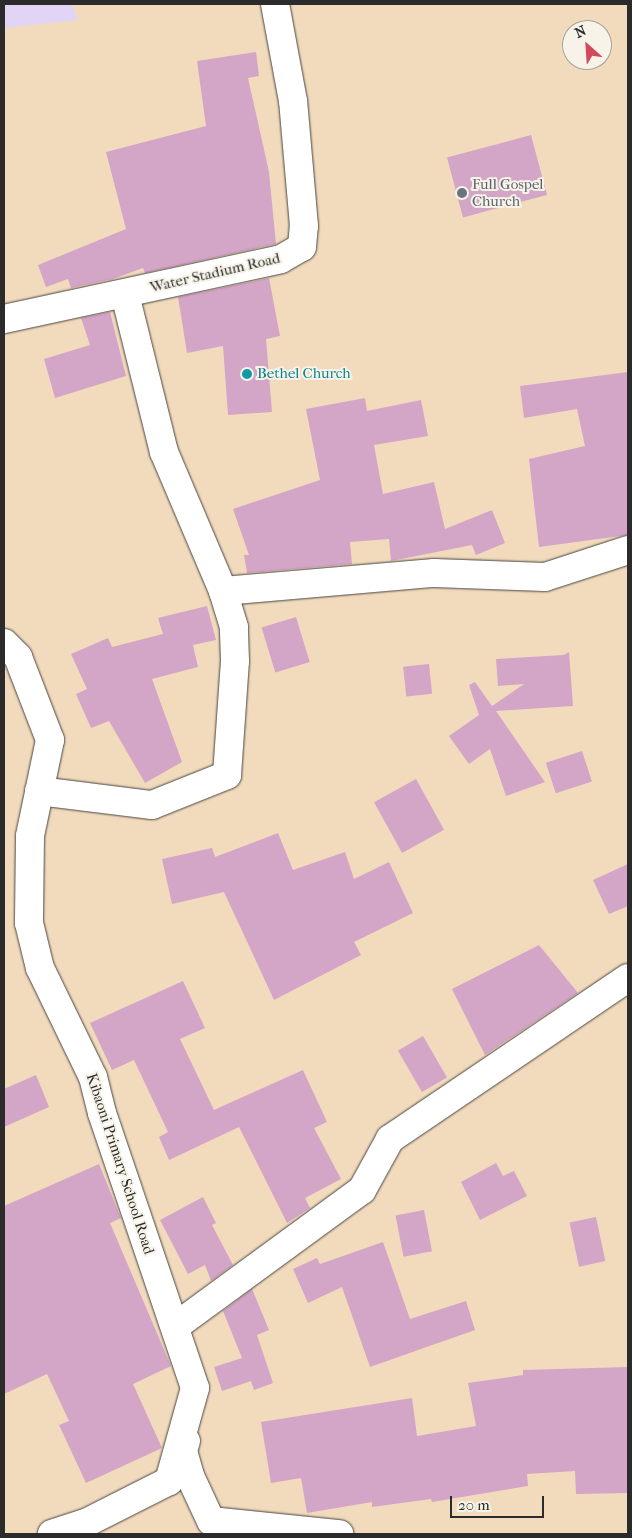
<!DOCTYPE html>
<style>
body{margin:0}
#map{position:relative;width:632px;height:1538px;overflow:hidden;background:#f2dbbd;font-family:"IM FELL French Canon",serif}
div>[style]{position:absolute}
.built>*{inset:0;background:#e1d4f4}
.building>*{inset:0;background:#d3a5c7;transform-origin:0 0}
.roads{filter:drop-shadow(0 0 1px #494541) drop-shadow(0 0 1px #494541)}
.minor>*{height:28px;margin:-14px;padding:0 14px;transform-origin:14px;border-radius:14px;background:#fff}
.dots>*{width:14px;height:14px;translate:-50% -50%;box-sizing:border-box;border:2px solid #f7f3e8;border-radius:50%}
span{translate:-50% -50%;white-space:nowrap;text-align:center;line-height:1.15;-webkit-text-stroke:4px #f7f3e8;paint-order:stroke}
.worship-label{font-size:15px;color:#5b616d}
.left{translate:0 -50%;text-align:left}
.street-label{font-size:15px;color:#2b2b2b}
.culture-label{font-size:15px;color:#0d838f}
.frame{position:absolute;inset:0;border:5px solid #2b2b2b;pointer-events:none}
.north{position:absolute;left:562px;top:20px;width:50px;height:50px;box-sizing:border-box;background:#f7f3e8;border:1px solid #a5a39c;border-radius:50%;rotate:334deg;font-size:14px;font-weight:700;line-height:20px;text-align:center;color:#2b2b2b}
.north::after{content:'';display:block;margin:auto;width:18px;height:22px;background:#d1495b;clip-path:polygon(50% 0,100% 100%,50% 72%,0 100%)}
.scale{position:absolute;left:450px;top:1496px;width:94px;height:22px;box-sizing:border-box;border:2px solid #2b2b2b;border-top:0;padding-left:6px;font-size:15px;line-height:18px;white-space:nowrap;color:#2b2b2b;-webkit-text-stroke:4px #f7f3e8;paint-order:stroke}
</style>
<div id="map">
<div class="built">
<i style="clip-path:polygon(4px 4px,72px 4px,78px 20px,4px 28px)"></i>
</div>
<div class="building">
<i style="clip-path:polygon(256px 52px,259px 76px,248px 78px,269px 172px,276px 244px,145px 273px,143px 268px,113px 279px,71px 288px,68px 279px,46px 287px,38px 265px,126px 229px,106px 152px,206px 126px,197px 61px)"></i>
<i style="left:531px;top:135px;width:62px;height:87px;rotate:75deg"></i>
<i style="clip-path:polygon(269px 278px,280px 336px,266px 339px,272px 412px,228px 415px,223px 346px,187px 353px,178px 297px)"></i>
<i style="clip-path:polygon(110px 312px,126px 376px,55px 398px,44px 359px,90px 345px,81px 318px)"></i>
<i style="clip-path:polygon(628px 372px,628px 535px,539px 547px,529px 459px,585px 446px,577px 409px,524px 418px,520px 386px)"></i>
<i style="clip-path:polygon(365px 398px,367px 411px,421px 400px,428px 436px,374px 445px,383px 494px,434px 482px,445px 529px,492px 510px,505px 543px,476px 555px,472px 545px,391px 561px,389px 539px,350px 542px,352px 564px,247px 573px,244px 555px,249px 555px,233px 509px,320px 480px,306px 409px)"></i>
<i style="clip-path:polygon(207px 606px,216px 640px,193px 645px,198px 667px,152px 679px,182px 762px,145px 783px,109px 721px,91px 728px,76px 694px,87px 689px,71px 654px,108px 638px,112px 647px,163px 634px,158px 618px)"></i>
<i style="left:296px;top:617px;width:47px;height:36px;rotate:73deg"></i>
<i style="clip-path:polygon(569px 652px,573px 706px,496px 711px,545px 782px,506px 796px,490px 749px,469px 764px,449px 736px,479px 715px,469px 685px,475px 682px,492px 706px,524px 684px,498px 686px,496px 659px,564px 655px)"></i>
<i style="left:429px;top:664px;width:30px;height:26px;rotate:84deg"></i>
<i style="left:582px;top:751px;width:32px;height:38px;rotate:72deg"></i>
<i style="left:416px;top:779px;width:58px;height:48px;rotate:61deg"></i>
<i style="clip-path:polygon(278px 833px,293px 870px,345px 852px,354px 879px,389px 862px,413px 913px,354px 942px,361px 955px,274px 1000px,224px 892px,172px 904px,162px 859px,212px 848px,215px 857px)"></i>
<i style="clip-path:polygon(628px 864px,628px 906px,609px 914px,593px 880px)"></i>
<i style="clip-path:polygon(539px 945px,578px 993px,485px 1055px,452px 989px)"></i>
<i style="clip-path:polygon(183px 981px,205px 1028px,180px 1039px,214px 1110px,303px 1070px,327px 1122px,314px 1128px,341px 1179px,305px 1198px,310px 1208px,287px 1223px,239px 1127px,169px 1160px,159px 1137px,168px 1132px,134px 1060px,112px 1070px,90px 1023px)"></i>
<i style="left:423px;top:1036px;width:48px;height:29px;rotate:60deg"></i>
<i style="clip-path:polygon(36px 1075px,49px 1107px,4px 1127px,4px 1089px)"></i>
<i style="clip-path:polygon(496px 1163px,503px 1176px,514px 1171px,527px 1196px,480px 1220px,461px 1182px)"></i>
<i style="clip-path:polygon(99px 1164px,121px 1218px,110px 1223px,171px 1366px,133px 1384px,162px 1448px,86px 1483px,59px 1425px,69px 1421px,47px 1374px,4px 1394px,4px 1206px)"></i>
<i style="clip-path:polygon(203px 1197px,216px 1223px,212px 1225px,233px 1265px,211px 1281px,205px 1265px,188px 1274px,160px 1220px)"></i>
<i style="left:424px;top:1210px;width:42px;height:29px;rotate:79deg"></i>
<i style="left:596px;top:1217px;width:45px;height:27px;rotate:78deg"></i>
<i style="clip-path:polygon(383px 1242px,410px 1319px,466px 1301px,475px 1330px,370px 1367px,342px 1287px,308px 1303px,293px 1269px,317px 1258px,320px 1264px)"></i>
<i style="clip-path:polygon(252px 1289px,269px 1330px,257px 1335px,273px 1383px,254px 1390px,251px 1381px,222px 1391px,214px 1367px,242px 1358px,223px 1311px)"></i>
<i style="clip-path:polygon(628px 1367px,628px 1493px,576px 1494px,575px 1471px,527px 1474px,528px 1486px,432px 1502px,431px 1499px,372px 1507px,372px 1502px,307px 1513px,301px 1478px,271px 1483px,261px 1422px,412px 1398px,417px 1436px,476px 1426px,468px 1383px,523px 1375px,523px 1370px)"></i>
</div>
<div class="roads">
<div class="minor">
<i style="left:4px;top:319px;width:283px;rotate:-12.2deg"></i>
<i style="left:281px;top:259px;width:24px;rotate:-30deg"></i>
<i style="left:302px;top:247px;width:21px;rotate:-85deg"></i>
<i style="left:304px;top:226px;width:125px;rotate:-95deg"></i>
<i style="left:293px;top:101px;width:99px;rotate:-100.5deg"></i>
<i style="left:223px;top:591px;width:212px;rotate:-4.9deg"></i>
<i style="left:434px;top:573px;width:111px;rotate:2.1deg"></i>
<i style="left:545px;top:577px;width:87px;rotate:-18deg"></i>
<i style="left:4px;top:643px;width:20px;rotate:45deg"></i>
<i style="left:18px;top:657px;width:89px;rotate:68.9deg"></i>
<i style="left:50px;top:740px;width:98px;rotate:101.8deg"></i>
<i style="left:30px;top:836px;width:87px;rotate:90.7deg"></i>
<i style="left:29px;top:923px;width:46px;rotate:76.3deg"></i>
<i style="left:40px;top:968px;width:121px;rotate:64.1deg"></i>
<i style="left:93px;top:1077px;width:37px;rotate:76deg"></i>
<i style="left:102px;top:1113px;width:290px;rotate:71.3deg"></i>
<i style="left:195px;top:1388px;width:97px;rotate:105.6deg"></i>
<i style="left:169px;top:1481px;width:91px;rotate:153.2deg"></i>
<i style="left:88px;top:1522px;width:38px;rotate:162deg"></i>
<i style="left:39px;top:791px;width:114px;rotate:7.1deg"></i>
<i style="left:152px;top:805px;width:81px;rotate:-21.8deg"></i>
<i style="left:227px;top:775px;width:114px;rotate:-86deg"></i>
<i style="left:235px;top:661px;width:34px;rotate:-92deg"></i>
<i style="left:234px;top:627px;width:38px;rotate:-107deg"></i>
<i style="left:223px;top:591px;width:151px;rotate:-113deg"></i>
<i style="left:164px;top:452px;width:163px;rotate:-103.9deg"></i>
<i style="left:176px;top:1326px;width:230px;rotate:-36.2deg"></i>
<i style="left:362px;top:1190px;width:58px;rotate:-61.2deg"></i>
<i style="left:390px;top:1139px;width:287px;rotate:-34.1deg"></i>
<i style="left:186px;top:1441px;width:10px;rotate:107deg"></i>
<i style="left:183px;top:1451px;width:26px;rotate:74deg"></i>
<i style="left:190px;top:1476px;width:50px;rotate:65deg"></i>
<i style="left:211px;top:1521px;width:31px;rotate:25deg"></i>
<i style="left:220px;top:1522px;width:120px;rotate:5.8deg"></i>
</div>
</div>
<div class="dots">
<i style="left:462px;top:193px;background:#6b7280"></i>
<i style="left:247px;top:374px;background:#0f9aa8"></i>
</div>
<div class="worship-label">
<span class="left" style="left:472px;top:193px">Full Gospel<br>Church</span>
</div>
<div class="street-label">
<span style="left:215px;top:273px;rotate:-13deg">Water Stadium Road</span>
<span style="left:120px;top:1164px;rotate:72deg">Kibaoni Primary School Road</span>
</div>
<div class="culture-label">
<span class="left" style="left:257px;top:374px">Bethel Church</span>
</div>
<div class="frame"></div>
<div class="north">N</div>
<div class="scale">20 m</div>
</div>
